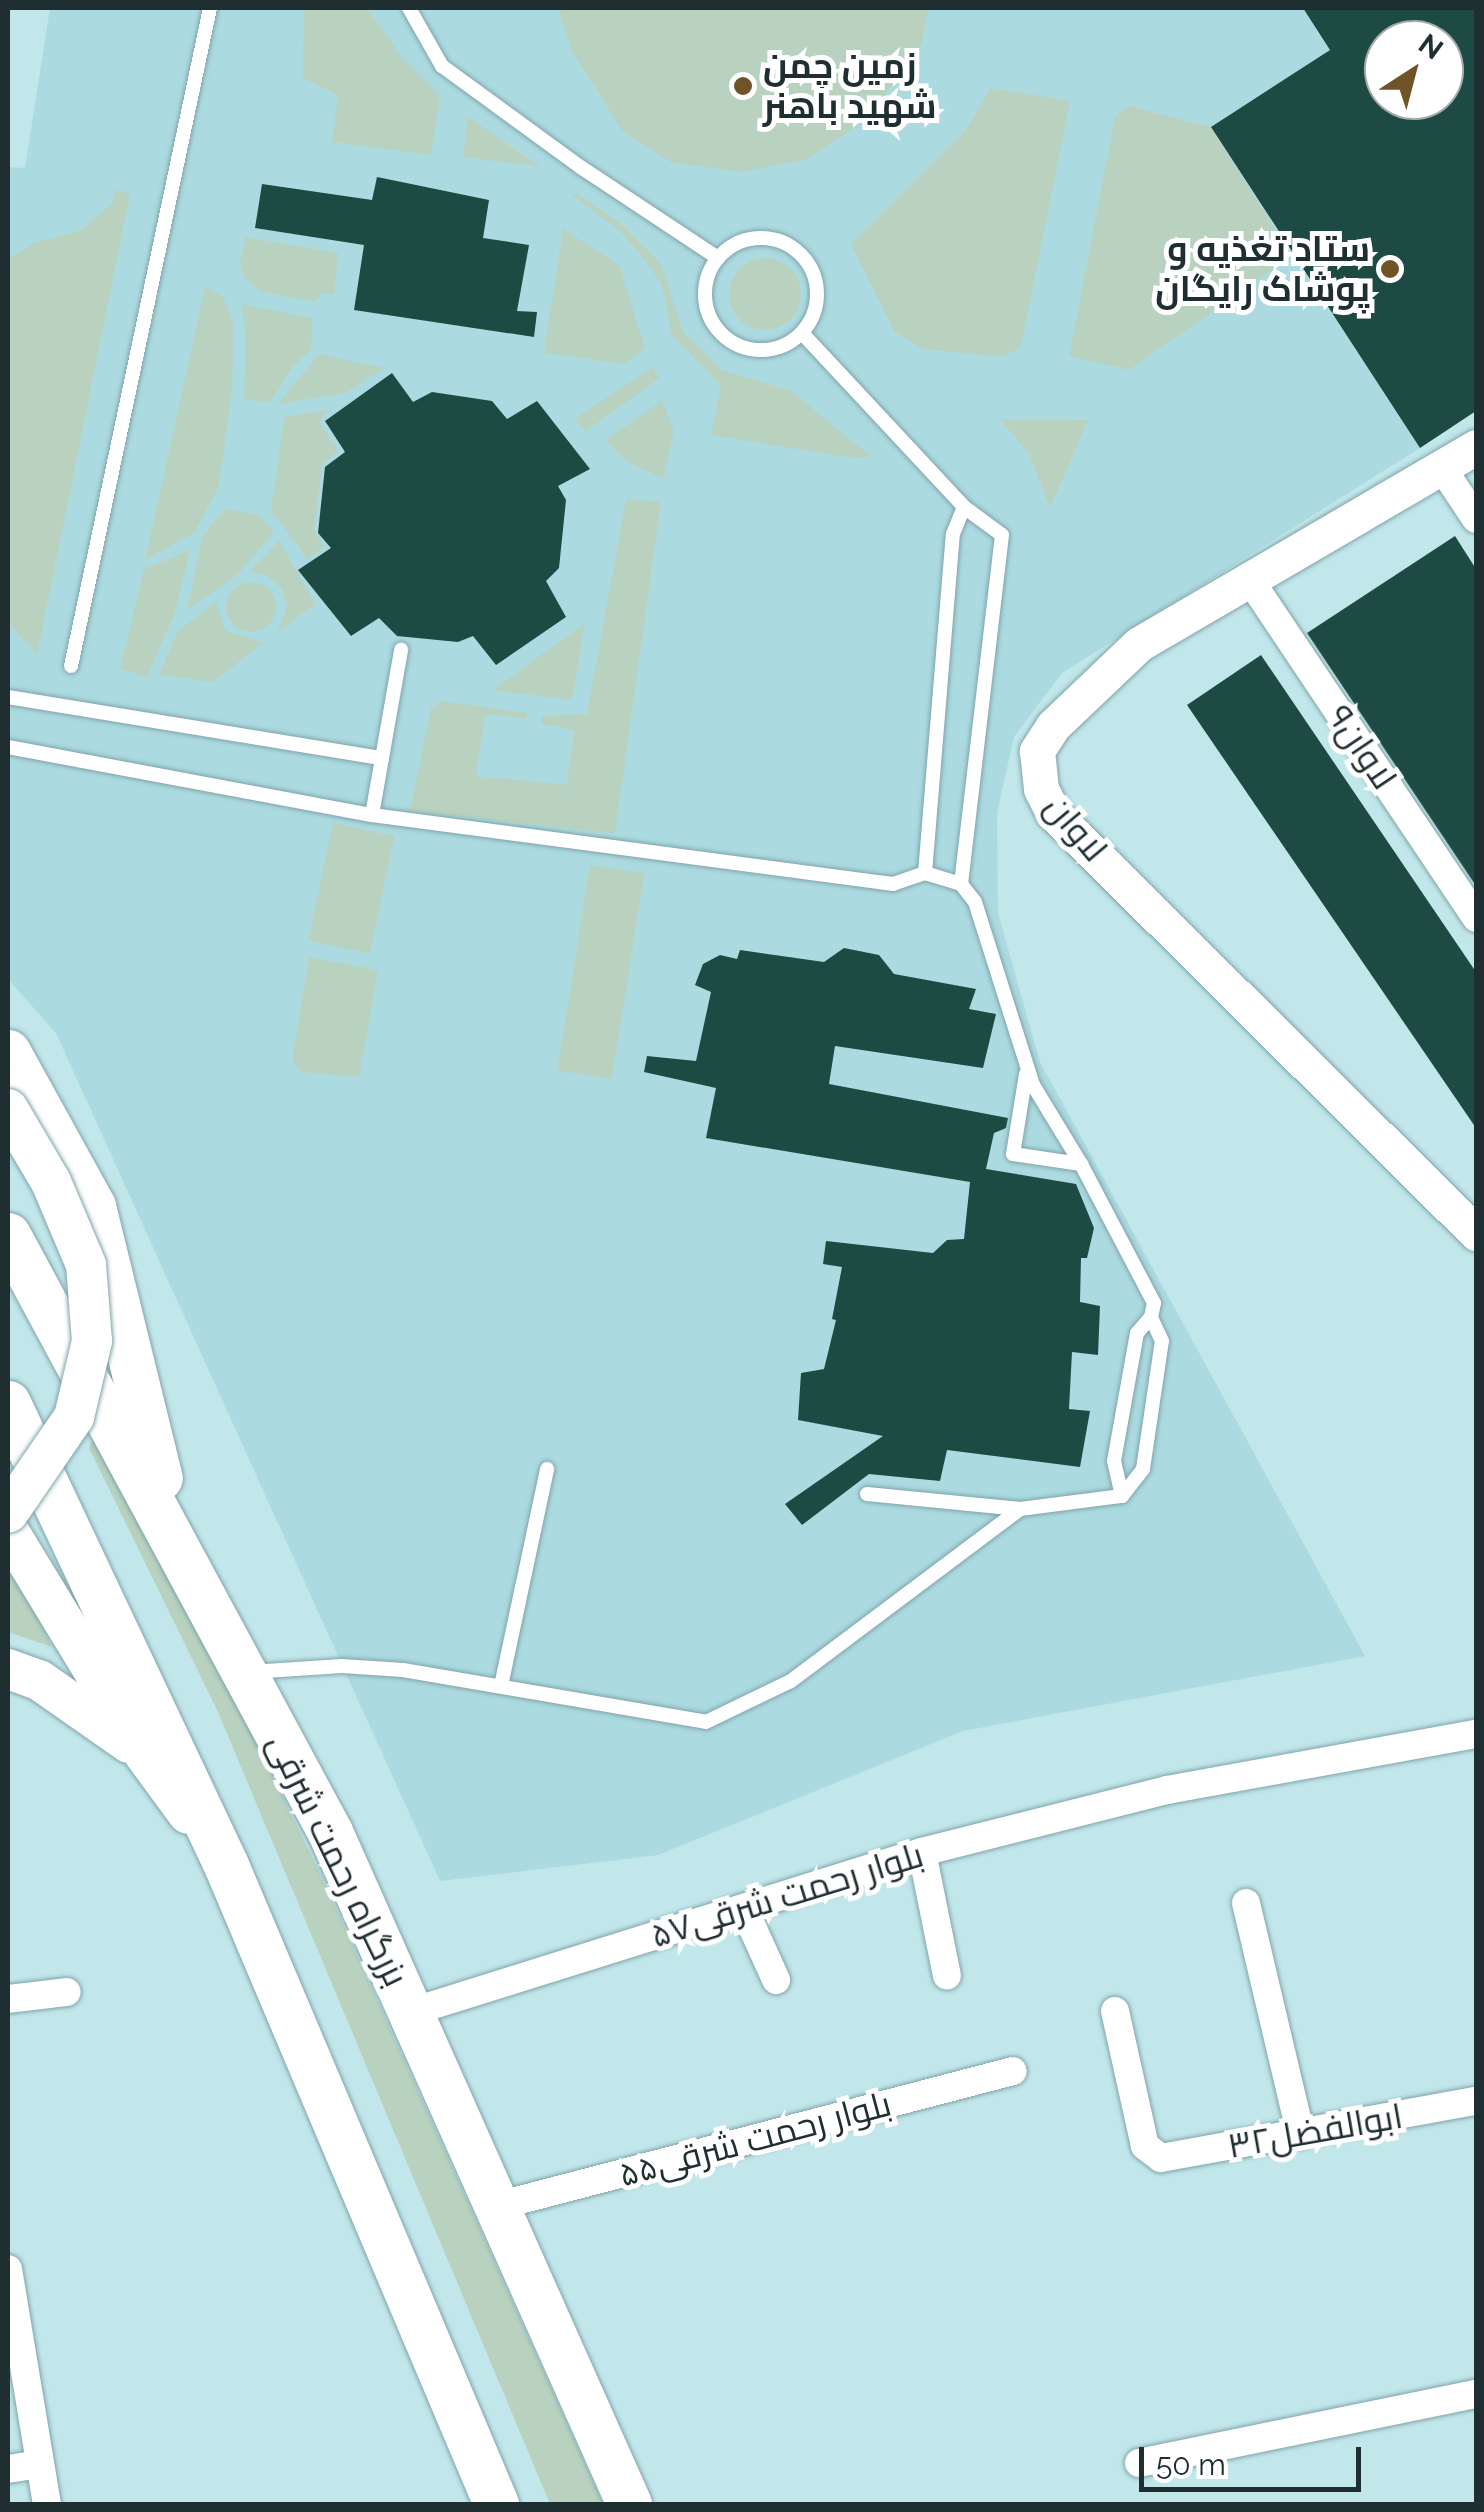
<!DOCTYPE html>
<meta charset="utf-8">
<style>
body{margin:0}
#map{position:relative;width:1484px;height:2512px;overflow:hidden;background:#c1e7eb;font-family:Raleway,Cairo,sans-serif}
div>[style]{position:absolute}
.built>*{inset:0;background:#abdae0}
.green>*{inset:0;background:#b8d2bf;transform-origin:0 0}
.round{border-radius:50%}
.building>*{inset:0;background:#1d4a42}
.roads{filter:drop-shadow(0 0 2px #81a4a9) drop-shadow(0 0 2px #81a4a9)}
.service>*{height:14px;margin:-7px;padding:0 7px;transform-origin:7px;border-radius:7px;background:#fff}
.service>.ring{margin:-7px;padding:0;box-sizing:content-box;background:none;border:14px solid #fff;border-radius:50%}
.minor>*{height:28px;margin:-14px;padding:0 14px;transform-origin:14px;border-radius:14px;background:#fff}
.tertiary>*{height:35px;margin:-17.5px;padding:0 17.5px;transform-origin:17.5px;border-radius:17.5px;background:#fff}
.secondary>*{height:40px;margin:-20px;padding:0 20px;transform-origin:20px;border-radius:20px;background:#fff}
.trunk>*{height:45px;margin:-22.5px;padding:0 22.5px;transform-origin:22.5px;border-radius:22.5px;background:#fff}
.bridges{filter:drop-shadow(0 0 2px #81a4a9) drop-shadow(0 0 2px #81a4a9)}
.secondary-bridge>*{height:40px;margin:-20px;padding:0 20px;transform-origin:20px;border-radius:20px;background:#fff}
.dots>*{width:28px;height:28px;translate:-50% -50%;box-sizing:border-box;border:5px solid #fff;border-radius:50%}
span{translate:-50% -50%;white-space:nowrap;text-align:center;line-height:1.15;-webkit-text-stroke:10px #fff;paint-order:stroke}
.poi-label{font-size:35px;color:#1f2e30;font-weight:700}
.left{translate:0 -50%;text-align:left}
.right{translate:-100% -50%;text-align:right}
.street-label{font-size:35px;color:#1f2e30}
.frame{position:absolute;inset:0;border:10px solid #1f2e30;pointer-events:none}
.north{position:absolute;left:1364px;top:20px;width:100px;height:100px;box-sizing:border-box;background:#fff;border:2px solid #a5abac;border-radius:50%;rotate:36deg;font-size:28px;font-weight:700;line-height:40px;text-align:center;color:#1f2e30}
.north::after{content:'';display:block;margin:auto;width:35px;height:45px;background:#705327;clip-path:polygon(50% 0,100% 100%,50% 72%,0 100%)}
.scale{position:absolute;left:1139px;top:2447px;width:222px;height:45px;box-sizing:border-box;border:5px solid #1f2e30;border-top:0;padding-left:12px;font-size:30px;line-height:35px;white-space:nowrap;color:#1f2e30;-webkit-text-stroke:8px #fff;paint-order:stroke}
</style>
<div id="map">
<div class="built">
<i style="clip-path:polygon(50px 8px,1303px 8px,1330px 50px,1211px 128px,1420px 448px,1062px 673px,1014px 737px,997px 813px,998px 913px,1040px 1062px,1365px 1656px,963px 1731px,658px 1855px,440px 1881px,56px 1033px,8px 979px,8px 167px,25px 168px)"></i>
</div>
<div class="green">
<i style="clip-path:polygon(304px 8px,367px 8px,401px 56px,440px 95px,431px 155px,332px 142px,338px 95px,303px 78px)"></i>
<i style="clip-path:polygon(558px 8px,928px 8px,922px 42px,869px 118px,808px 159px,741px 172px,671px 162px,624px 133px,573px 53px)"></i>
<i style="clip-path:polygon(991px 88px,1070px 101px,1021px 346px,1004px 357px,923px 349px,895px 332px,851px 244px,964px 132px)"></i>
<i style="clip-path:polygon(1128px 106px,1211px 127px,1292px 256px,1129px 370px,1069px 356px,1115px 117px)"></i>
<i style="clip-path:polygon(468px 117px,541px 167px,463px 157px)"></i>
<i style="clip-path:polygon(115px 189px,130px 194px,37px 655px,8px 622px,8px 259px,34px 243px,82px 230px,113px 202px)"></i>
<i style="clip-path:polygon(577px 193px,624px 226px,661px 264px,683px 332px,721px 370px,790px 390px,871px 456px,853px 458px,711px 435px,721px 386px,672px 335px,662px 285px,645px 260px,621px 232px,573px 196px)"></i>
<i style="clip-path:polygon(563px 229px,619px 265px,645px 348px,624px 364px,544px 353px)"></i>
<i style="clip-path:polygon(246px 237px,338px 253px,334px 295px,322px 293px,314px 302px,260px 291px,246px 280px,240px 261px)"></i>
<i class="round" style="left:729px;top:258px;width:72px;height:72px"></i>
<i style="clip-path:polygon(205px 287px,223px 296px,234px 326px,232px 388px,219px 486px,194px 533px,145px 560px)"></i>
<i style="clip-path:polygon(242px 304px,312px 318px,311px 350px,293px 366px,270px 403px,244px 398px,246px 341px)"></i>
<i style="clip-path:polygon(319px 354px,384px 368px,346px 393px,278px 404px)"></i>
<i style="clip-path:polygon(652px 368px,660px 378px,586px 431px,574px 419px)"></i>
<i style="clip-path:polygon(662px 401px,674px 431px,663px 479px,626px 461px,605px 440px)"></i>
<i style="clip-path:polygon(328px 410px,319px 421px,338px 451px,322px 465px,314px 530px,324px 547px,308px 559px,271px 511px,284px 417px)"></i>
<i style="clip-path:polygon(1000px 419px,1088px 420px,1050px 508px,1029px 454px)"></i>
<i style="clip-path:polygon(626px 499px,661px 502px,615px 833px,410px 811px,431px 708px,442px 701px,527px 713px,527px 719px,485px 714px,476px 776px,567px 785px,574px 730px,541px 724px,542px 716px,587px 714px)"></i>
<i style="clip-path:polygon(225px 509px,259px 515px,274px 532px,237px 575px,187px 610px,202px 537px)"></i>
<i style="clip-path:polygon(279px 541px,316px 604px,277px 632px,287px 607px,282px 589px,267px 575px,250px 571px)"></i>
<i style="clip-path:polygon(190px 550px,175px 612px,147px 677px,120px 669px,144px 569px)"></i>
<i class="round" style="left:226px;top:582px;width:50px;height:50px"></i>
<i style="clip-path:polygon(216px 602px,225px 630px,263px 643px,213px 682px,159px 675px,178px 631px)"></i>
<i style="clip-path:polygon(585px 623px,572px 700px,493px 690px)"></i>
<i style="left:333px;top:823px;width:63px;height:120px;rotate:12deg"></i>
<i style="left:590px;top:865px;width:55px;height:208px;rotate:9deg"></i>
<i style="clip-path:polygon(309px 957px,378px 970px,359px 1077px,301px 1072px,292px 1060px)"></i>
<i style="clip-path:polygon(99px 1425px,322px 1877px,603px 2504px,550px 2504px,218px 1712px,89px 1448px)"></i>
<i style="clip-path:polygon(10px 1561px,52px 1647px,8px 1632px)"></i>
</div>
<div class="building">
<i style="clip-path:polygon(evenodd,1303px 8px,1476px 8px,1476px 411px,1420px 448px,1211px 127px,1330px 50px,1303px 8px,1384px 40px,1444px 40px,1444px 100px,1384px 100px,1384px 40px)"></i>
<i style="clip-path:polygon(377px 177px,489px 200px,483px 238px,529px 245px,517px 311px,537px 312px,534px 337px,354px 310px,364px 245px,255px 228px,262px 184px,372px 200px)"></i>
<i style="clip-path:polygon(392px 373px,413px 402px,432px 392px,492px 401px,507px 419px,537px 401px,590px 469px,558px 486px,566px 500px,559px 568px,546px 581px,566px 617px,496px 665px,473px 636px,458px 642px,397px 636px,379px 618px,351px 636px,298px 570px,331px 548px,318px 533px,325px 467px,345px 452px,325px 421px)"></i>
<i style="clip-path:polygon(1455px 536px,1476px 569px,1476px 886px,1307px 633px)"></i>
<i style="clip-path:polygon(1261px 655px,1476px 972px,1476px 1128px,1187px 705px)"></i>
<i style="clip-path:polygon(844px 948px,879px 955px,894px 974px,976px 989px,969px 1009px,996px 1014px,983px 1068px,835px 1046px,829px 1084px,1008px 1118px,1006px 1128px,994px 1133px,986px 1169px,1076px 1184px,1094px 1228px,1087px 1258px,1081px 1258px,1080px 1302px,1100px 1306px,1098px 1355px,1072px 1352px,1069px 1409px,1090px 1411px,1080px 1467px,947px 1450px,940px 1481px,869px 1474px,802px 1525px,785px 1504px,883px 1436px,798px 1420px,801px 1373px,824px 1369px,836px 1320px,832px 1319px,842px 1267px,823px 1264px,826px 1241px,933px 1253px,947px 1240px,964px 1239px,970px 1182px,706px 1138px,716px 1088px,644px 1072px,647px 1056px,696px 1061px,711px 992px,695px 985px,703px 964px,720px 955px,737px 959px,740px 950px,824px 962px)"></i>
</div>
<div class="roads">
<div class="service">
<i style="left:409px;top:8px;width:67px;rotate:60.4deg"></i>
<i style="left:442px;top:66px;width:173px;rotate:36.1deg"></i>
<i style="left:582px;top:168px;width:163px;rotate:33.5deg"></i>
<i class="ring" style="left:705px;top:238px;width:98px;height:98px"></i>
<i style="left:802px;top:333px;width:238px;rotate:47deg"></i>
<i style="left:71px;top:666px;width:673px;rotate:-78.07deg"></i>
<i style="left:8px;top:697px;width:379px;rotate:9.3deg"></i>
<i style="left:8px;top:747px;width:370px;rotate:10.6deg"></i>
<i style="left:372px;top:815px;width:526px;rotate:7.54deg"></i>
<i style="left:893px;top:884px;width:34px;rotate:-19deg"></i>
<i style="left:925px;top:873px;width:38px;rotate:17deg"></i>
<i style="left:961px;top:884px;width:23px;rotate:52deg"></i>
<i style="left:975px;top:902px;width:192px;rotate:72.4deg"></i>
<i style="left:1033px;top:1085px;width:92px;rotate:58.7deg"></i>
<i style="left:1081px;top:1164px;width:157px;rotate:62.3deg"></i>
<i style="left:1154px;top:1303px;width:14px;rotate:102deg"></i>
<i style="left:1151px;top:1317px;width:21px;rotate:131deg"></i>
<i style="left:1137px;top:1333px;width:130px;rotate:100.2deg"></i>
<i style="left:1114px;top:1461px;width:36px;rotate:77deg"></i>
<i style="left:372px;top:815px;width:168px;rotate:-80deg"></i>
<i style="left:925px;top:873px;width:340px;rotate:-85.3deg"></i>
<i style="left:953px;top:534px;width:29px;rotate:-68deg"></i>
<i style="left:964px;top:507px;width:47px;rotate:36.4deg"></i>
<i style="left:1002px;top:535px;width:351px;rotate:96.7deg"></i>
<i style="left:1026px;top:1074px;width:81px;rotate:99.2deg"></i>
<i style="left:1013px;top:1154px;width:69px;rotate:8.4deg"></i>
<i style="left:867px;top:1494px;width:154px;rotate:5.6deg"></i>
<i style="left:1020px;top:1509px;width:103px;rotate:-7.3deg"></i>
<i style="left:1122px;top:1496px;width:34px;rotate:-52deg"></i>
<i style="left:1143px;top:1469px;width:129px;rotate:-81.6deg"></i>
<i style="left:1162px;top:1341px;width:26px;rotate:-115deg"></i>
<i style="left:250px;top:1672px;width:92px;rotate:-3.7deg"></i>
<i style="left:342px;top:1666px;width:61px;rotate:3.8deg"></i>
<i style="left:403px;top:1670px;width:307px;rotate:9.7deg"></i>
<i style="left:706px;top:1722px;width:94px;rotate:-25.8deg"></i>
<i style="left:791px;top:1681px;width:286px;rotate:-36.9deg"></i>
<i style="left:501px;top:1686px;width:222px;rotate:-78deg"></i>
</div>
<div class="minor">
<i style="left:1442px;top:468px;width:61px;rotate:56.3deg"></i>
<i style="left:1248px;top:577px;width:410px;rotate:56.2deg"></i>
<i style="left:922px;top:1852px;width:126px;rotate:78.6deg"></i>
<i style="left:1246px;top:1903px;width:238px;rotate:76.7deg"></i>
<i style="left:744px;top:1909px;width:78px;rotate:65.7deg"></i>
<i style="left:8px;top:1999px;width:59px;rotate:-6.8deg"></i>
<i style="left:1115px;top:2011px;width:138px;rotate:77.5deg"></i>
<i style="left:1145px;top:2146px;width:20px;rotate:37deg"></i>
<i style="left:1161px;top:2158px;width:320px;rotate:-10.3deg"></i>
<i style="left:411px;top:2012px;width:535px;rotate:-17.39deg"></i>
<i style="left:922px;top:1852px;width:253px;rotate:-14.2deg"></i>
<i style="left:1167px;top:1790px;width:314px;rotate:-10.3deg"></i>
<i style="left:497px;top:2206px;width:533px;rotate:-14.66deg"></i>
<i style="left:8px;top:2269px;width:238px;rotate:80.6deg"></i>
<i style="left:1139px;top:2463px;width:344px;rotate:-11.6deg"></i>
<i style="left:8px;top:2469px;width:32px;rotate:-9deg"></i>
</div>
<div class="tertiary">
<i style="left:1476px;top:447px;width:390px;rotate:149.7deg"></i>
<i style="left:1139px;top:644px;width:119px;rotate:136.4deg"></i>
<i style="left:1053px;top:726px;width:30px;rotate:123deg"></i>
<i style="left:1037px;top:751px;width:38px;rotate:84deg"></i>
<i style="left:1041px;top:789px;width:28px;rotate:63deg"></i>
<i style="left:1054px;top:814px;width:595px;rotate:44.8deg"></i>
</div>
<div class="secondary">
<i style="left:8px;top:1530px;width:262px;rotate:58.7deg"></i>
<i style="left:144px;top:1754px;width:74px;rotate:53.7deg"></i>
<i style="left:8px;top:1669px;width:33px;rotate:20deg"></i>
<i style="left:39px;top:1680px;width:110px;rotate:35deg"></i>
</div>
<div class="trunk">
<i style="left:8px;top:1052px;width:176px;rotate:61.1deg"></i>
<i style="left:93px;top:1206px;width:280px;rotate:76.2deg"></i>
<i style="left:8px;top:1235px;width:678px;rotate:61.66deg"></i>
<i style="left:330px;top:1832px;width:736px;rotate:66.01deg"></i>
<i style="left:8px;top:1403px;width:511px;rotate:64.74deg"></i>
<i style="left:226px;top:1865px;width:694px;rotate:67.09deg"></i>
</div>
</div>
<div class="bridges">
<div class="secondary-bridge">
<i style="left:8px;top:1109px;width:85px;rotate:59.5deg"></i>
<i style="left:51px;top:1182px;width:90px;rotate:67.1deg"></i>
<i style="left:86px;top:1265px;width:76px;rotate:85.5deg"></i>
<i style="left:92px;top:1341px;width:78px;rotate:103.3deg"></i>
<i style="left:74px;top:1417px;width:116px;rotate:124.5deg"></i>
</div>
</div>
<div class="dots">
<i style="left:743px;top:86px;background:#705327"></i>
<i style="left:1390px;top:269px;background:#705327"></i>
</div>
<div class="poi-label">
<span class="left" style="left:763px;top:86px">زمین چمن<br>شهید باهنر</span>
<span class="right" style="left:1370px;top:269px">ستاد تغذیه و<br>پوشاک رایگان</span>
</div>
<div class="street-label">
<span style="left:1362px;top:747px;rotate:56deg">۹لاوان</span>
<span style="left:1076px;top:828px;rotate:50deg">لاوان</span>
<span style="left:338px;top:1860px;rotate:64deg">بزرگراه رحمت شرقی</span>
<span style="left:787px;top:1895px;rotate:-17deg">۵۷بلوار رحمت شرقی</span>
<span style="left:1315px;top:2131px;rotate:-10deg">ابوالفضل۳۲</span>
<span style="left:755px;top:2139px;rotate:-15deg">بلوار رحمت شرقی۵۵</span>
</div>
<div class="frame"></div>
<div class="north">N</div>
<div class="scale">50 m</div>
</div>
